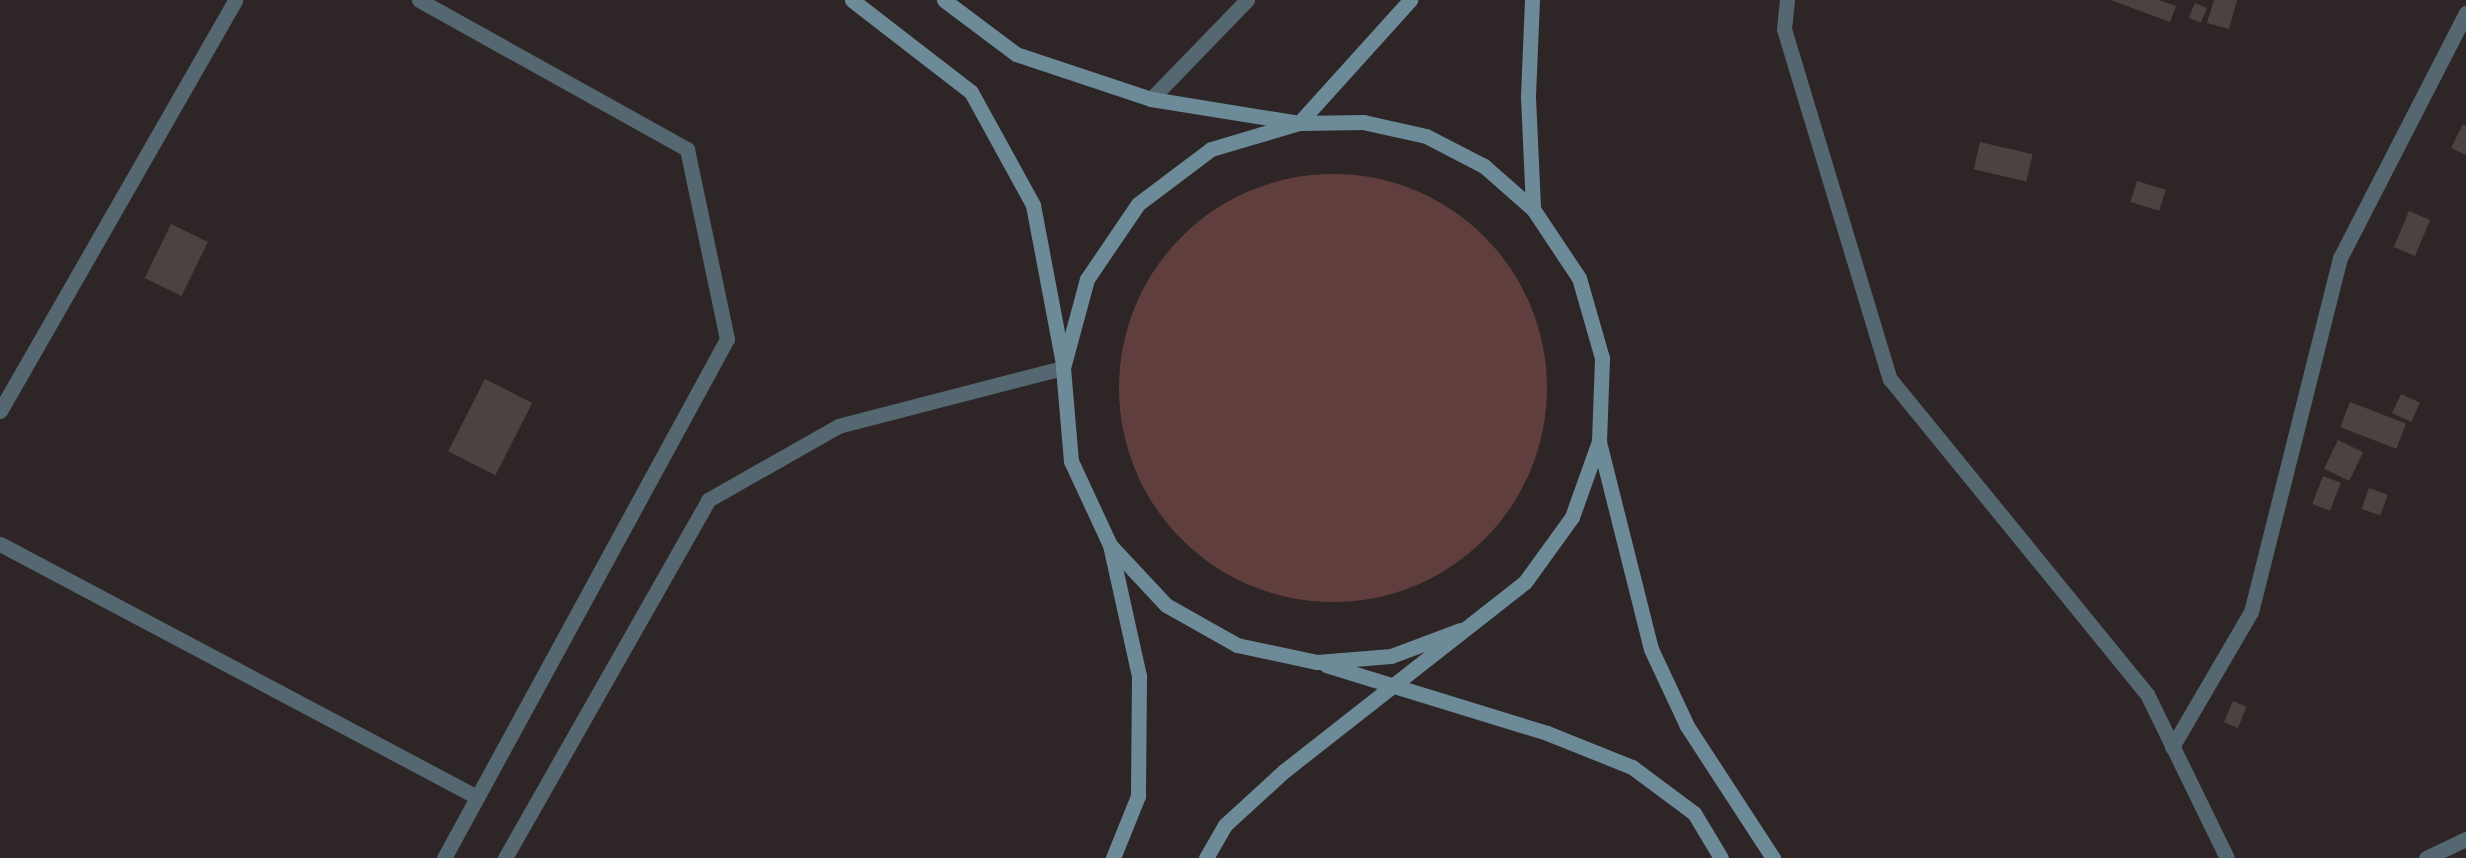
<!DOCTYPE html>
<style>
body{margin:0}
#map{position:relative;width:2466px;height:858px;overflow:hidden;background:#2e2626;font-family:Figtree,sans-serif}
div>[style]{position:absolute}
.green>*{inset:0;background:#613e3e}
.round{border-radius:50%}
.building>*{inset:0;background:#4b4242;transform-origin:0 0}
.minor>*{height:15px;margin:-7.5px;padding:0 7.5px;transform-origin:7.5px;border-radius:7.5px;background:#556770}
.secondary>*{height:15px;margin:-7.5px;padding:0 7.5px;transform-origin:7.5px;border-radius:7.5px;background:#6d8a99}
span{translate:-50% -50%;white-space:nowrap;text-align:center;line-height:1.15;-webkit-text-stroke:6px #2e2626;paint-order:stroke}
</style>
<div id="map">
<div class="green">
<i class="round" style="left:1119px;top:174px;width:428px;height:428px"></i>
</div>
<div class="building">
<i style="clip-path:polygon(2111px 0,2159px 0,2176px 6px,2170px 22px)"></i>
<i style="clip-path:polygon(2214px 0,2237px 0,2229px 29px,2207px 23px)"></i>
<i style="left:2195px;top:3px;width:13px;height:16px;rotate:23deg"></i>
<i style="clip-path:polygon(2463px 124px,2466px 126px,2466px 155px,2451px 148px)"></i>
<i style="left:1980px;top:142px;width:54px;height:28px;rotate:13deg"></i>
<i style="left:2137px;top:181px;width:30px;height:22px;rotate:17deg"></i>
<i style="left:2409px;top:211px;width:23px;height:39px;rotate:23deg"></i>
<i style="left:171px;top:224px;width:41px;height:60px;rotate:26deg"></i>
<i style="left:485px;top:379px;width:53px;height:81px;rotate:27deg"></i>
<i style="left:2401px;top:394px;width:21px;height:21px;rotate:25deg"></i>
<i style="left:2350px;top:402px;width:60px;height:27px;rotate:21deg"></i>
<i style="left:2338px;top:440px;width:28px;height:32px;rotate:26deg"></i>
<i style="left:2323px;top:476px;width:19px;height:30px;rotate:21deg"></i>
<i style="left:2369px;top:488px;width:20px;height:22px;rotate:20deg"></i>
<i style="left:2233px;top:701px;width:15px;height:23px;rotate:23deg"></i>
</div>
<div class="minor">
<i style="left:419px;top:0;width:307px;rotate:29.1deg"></i>
<i style="left:687px;top:149px;width:194px;rotate:78.1deg"></i>
<i style="left:727px;top:339px;width:591px;rotate:118.6deg"></i>
<i style="left:1787px;top:0;width:29px;rotate:96deg"></i>
<i style="left:1784px;top:29px;width:366px;rotate:73.2deg"></i>
<i style="left:1890px;top:379px;width:407px;rotate:50.8deg"></i>
<i style="left:2147px;top:694px;width:182px;rotate:64deg"></i>
<i style="left:1151px;top:99px;width:138px;rotate:-45.9deg"></i>
<i style="left:0;top:411px;width:473px;rotate:-60.2deg"></i>
<i style="left:0;top:544px;width:540px;rotate:27.94deg"></i>
<i style="left:2172px;top:747px;width:156px;rotate:-59.7deg"></i>
<i style="left:2251px;top:612px;width:365px;rotate:-75.9deg"></i>
<i style="left:2340px;top:258px;width:276px;rotate:-62.8deg"></i>
<i style="left:505px;top:858px;width:412px;rotate:-60.4deg"></i>
<i style="left:708px;top:500px;width:150px;rotate:-29.6deg"></i>
<i style="left:838px;top:426px;width:232px;rotate:-14.5deg"></i>
<i style="left:2426px;top:858px;width:44px;rotate:-25.4deg"></i>
</div>
<div class="secondary">
<i style="left:852px;top:0;width:150px;rotate:37.7deg"></i>
<i style="left:971px;top:92px;width:129px;rotate:61.2deg"></i>
<i style="left:1033px;top:205px;width:162px;rotate:79.3deg"></i>
<i style="left:944px;top:0;width:90px;rotate:36.9deg"></i>
<i style="left:1016px;top:54px;width:142px;rotate:18.4deg"></i>
<i style="left:1151px;top:99px;width:150px;rotate:9.2deg"></i>
<i style="left:1299px;top:123px;width:166px;rotate:-47.9deg"></i>
<i style="left:1532px;top:0;width:97px;rotate:92.4deg"></i>
<i style="left:1528px;top:97px;width:112px;rotate:87.4deg"></i>
<i style="left:1599px;top:442px;width:213px;rotate:75.9deg"></i>
<i style="left:1651px;top:649px;width:85px;rotate:64.9deg"></i>
<i style="left:1687px;top:726px;width:158px;rotate:56.9deg"></i>
<i style="left:1110px;top:545px;width:134px;rotate:77.5deg"></i>
<i style="left:1139px;top:676px;width:120px;rotate:90.5deg"></i>
<i style="left:1138px;top:796px;width:67px;rotate:112deg"></i>
<i style="left:1326px;top:665px;width:231px;rotate:17.1deg"></i>
<i style="left:1547px;top:733px;width:92px;rotate:21.8deg"></i>
<i style="left:1632px;top:767px;width:77px;rotate:36.6deg"></i>
<i style="left:1694px;top:813px;width:52px;rotate:59deg"></i>
<i style="left:1206px;top:858px;width:38px;rotate:-60deg"></i>
<i style="left:1225px;top:825px;width:80px;rotate:-42.5deg"></i>
<i style="left:1284px;top:771px;width:306px;rotate:-38.1deg"></i>
<i style="left:1525px;top:582px;width:80px;rotate:-54.1deg"></i>
<i style="left:1572px;top:517px;width:81px;rotate:-70.4deg"></i>
<i style="left:1599px;top:441px;width:83px;rotate:-87.9deg"></i>
<i style="left:1602px;top:358px;width:83px;rotate:-106deg"></i>
<i style="left:1579px;top:278px;width:83px;rotate:-123.7deg"></i>
<i style="left:1533px;top:209px;width:65px;rotate:-138.7deg"></i>
<i style="left:1484px;top:166px;width:65px;rotate:-152.7deg"></i>
<i style="left:1426px;top:136px;width:65px;rotate:-167.5deg"></i>
<i style="left:1363px;top:122px;width:64px;rotate:179.1deg"></i>
<i style="left:1299px;top:123px;width:92px;rotate:163.5deg"></i>
<i style="left:1211px;top:149px;width:91px;rotate:143deg"></i>
<i style="left:1138px;top:204px;width:91px;rotate:124.2deg"></i>
<i style="left:1087px;top:279px;width:92px;rotate:105.1deg"></i>
<i style="left:1063px;top:368px;width:93px;rotate:85.1deg"></i>
<i style="left:1071px;top:461px;width:93px;rotate:65.1deg"></i>
<i style="left:1110px;top:545px;width:82px;rotate:47deg"></i>
<i style="left:1166px;top:605px;width:81px;rotate:29.4deg"></i>
<i style="left:1237px;top:645px;width:82px;rotate:12deg"></i>
<i style="left:1317px;top:662px;width:74px;rotate:-4.6deg"></i>
<i style="left:1391px;top:656px;width:74px;rotate:-20.6deg"></i>
</div>
</div>
